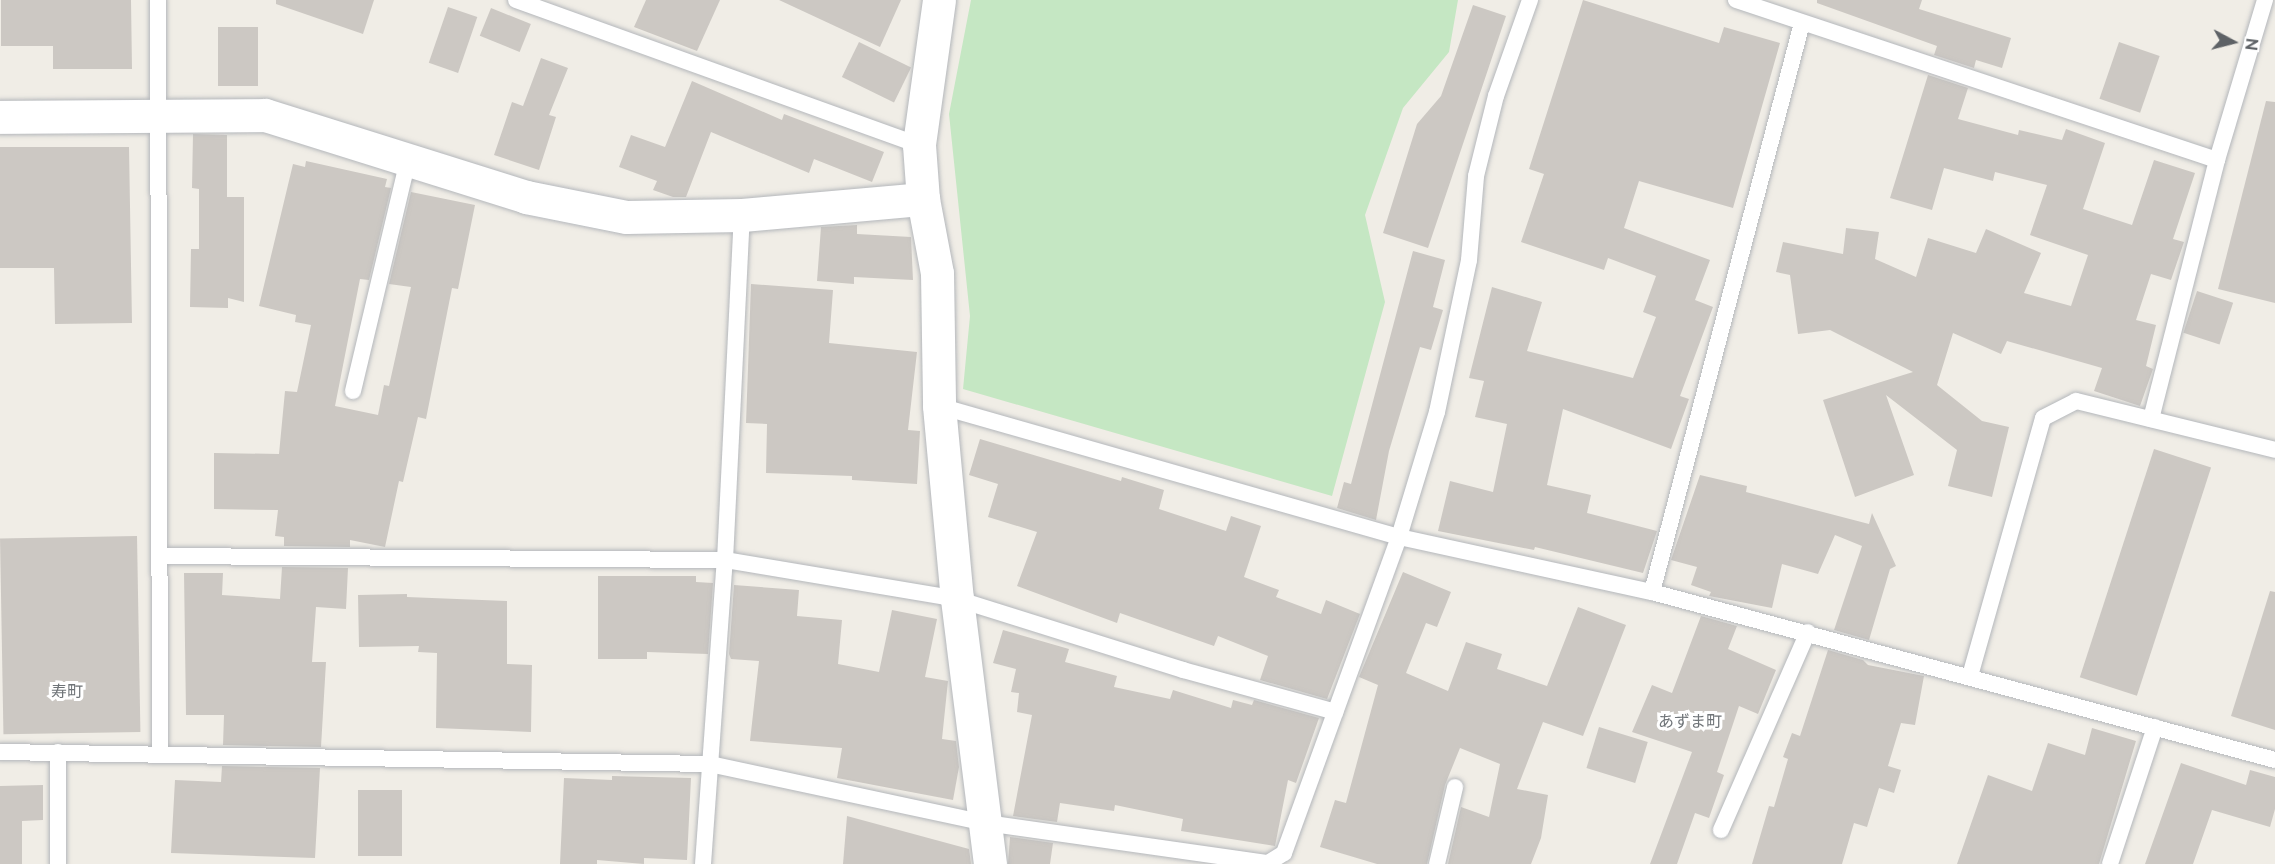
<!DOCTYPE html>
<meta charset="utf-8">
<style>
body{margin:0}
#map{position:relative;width:2275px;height:864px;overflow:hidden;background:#f0ede6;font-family:Raleway,"Noto Sans JP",sans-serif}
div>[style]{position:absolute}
.green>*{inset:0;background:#c5e7c3}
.building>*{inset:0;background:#ccc8c3;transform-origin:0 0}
.roads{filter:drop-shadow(0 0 2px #b4b7bb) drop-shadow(0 0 2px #b4b7bb)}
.service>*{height:16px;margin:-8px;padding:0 8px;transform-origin:8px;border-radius:8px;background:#fff}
.minor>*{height:33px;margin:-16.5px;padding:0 16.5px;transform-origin:16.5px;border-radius:16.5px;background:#fff}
span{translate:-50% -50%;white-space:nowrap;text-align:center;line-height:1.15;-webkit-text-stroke:6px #fff;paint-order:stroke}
.neighbourhood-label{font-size:16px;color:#6f7478}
.north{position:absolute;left:2203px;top:12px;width:60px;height:60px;-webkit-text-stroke:4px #fff;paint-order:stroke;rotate:97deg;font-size:16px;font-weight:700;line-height:24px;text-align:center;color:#5e6266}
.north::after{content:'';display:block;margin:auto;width:21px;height:27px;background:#5e6266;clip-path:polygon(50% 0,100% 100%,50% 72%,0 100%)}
</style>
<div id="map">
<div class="green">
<i style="clip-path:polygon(971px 0,1458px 0,1449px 52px,1403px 108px,1365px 215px,1385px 302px,1332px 496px,963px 389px,970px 316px,949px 114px)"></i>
</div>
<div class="building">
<i style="clip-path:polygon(1px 0,131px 0,132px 69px,53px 69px,53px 46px,1px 46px)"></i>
<i style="clip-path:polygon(276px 0,374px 0,363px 34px,276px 4px)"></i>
<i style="clip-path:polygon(646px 0,720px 0,697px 51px,634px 27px)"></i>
<i style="clip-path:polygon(779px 0,901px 0,880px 47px)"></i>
<i style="clip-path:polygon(1583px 0,1719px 43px,1724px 27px,1780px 43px,1733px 208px,1639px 181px,1624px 228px,1710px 260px,1695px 300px,1713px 307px,1680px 396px,1689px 399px,1671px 449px,1563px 409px,1547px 485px,1591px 495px,1587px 513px,1657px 531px,1643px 573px,1535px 547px,1534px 550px,1438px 531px,1450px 481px,1493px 492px,1507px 424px,1475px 417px,1484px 381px,1469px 378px,1492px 287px,1542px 302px,1527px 351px,1633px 378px,1656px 317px,1643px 312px,1656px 276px,1608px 258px,1604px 270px,1521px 242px,1544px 174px,1529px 169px)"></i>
<i style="clip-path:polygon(1817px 0,1922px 0,1919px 9px,2011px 38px,2002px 68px,1976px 60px,1974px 68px,1934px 55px,1937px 46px,1817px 3px)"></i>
<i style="clip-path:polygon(1473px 5px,1506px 16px,1428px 248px,1383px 233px,1417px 124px,1441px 96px)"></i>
<i style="left:448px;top:7px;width:31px;height:59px;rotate:19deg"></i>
<i style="left:491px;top:8px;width:43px;height:30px;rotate:22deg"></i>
<i style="left:218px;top:27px;width:40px;height:59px"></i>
<i style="left:859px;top:42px;width:58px;height:39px;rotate:26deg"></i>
<i style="left:2119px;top:42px;width:43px;height:60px;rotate:19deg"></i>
<i style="clip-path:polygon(541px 58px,568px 68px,549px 115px,556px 117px,539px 170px,494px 155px,512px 102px,523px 106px)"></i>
<i style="clip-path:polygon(1928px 75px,1968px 88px,1958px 119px,2018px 135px,2019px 130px,2062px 140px,2066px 129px,2105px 143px,2083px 209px,2132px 225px,2154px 160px,2195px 173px,2173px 239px,2184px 242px,2171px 280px,2151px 274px,2136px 320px,2156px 325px,2146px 366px,2153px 369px,2140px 406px,2094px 391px,2102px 368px,2007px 341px,2001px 354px,1953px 333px,1937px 385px,1982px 421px,2009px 427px,1992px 497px,1948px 486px,1957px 450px,1886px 395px,1914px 475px,1855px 497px,1823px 400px,1913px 372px,1830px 330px,1798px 334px,1790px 275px,1776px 272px,1783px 242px,1843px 254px,1846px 228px,1879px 232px,1875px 259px,1916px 277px,1928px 238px,1976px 253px,1986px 229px,2041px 253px,2024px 293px,2071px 306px,2088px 255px,2030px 235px,2047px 185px,1995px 172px,1993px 181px,1944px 168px,1932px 210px,1890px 198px)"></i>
<i style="clip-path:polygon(692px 81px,782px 120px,784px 114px,884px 152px,872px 182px,814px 159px,809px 173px,711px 132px,686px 197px,673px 197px,653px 190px,657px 181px,619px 167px,631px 135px,665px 147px)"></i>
<i style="clip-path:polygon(2266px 101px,2275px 102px,2275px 303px,2218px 289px)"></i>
<i style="clip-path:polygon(193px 134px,227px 135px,227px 197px,244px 197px,244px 302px,228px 298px,228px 308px,190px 307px,191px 249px,199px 249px,199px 189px,192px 188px)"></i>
<i style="clip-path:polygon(0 147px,129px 147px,132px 323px,55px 324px,54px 268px,0 268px)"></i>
<i style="clip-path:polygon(306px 161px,387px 179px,385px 187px,391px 188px,369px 280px,360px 279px,335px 406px,378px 415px,384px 385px,389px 386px,411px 287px,389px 284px,411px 192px,475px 205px,458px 289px,452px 288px,426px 419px,418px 417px,403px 482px,399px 481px,385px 547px,350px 540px,350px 547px,284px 546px,284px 537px,275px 536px,278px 510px,214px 509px,214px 453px,279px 454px,285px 391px,297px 392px,311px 325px,295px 322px,296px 315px,259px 306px,293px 164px,305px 167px)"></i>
<i style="clip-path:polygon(857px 225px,857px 234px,911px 237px,913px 280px,854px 277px,854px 284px,817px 281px,821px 227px)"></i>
<i style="clip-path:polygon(1413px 251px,1445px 260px,1433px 307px,1443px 310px,1431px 350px,1420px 347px,1389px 451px,1376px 520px,1337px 508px,1344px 482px,1351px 484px)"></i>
<i style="clip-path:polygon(751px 284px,833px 290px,829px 343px,917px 352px,908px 430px,920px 431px,917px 484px,852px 480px,852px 476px,766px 473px,767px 424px,746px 423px)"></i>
<i style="left:2197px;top:291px;width:38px;height:44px;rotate:18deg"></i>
<i style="clip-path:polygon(980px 439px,1121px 481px,1122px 477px,1164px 490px,1159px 509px,1226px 531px,1231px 516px,1261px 526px,1244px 577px,1279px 590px,1276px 597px,1321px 614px,1326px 600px,1360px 614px,1327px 699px,1260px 680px,1268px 656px,1218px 636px,1214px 646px,1120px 613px,1117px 623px,1017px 586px,1037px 532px,988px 517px,998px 484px,969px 475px)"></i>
<i style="left:2154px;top:449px;width:60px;height:240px;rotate:18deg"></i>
<i style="clip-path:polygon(1700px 475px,1747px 486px,1746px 492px,1869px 524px,1872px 513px,1896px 566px,1890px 569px,1869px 640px,1834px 630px,1862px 546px,1835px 535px,1818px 574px,1782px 564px,1772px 608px,1709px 596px,1711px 592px,1691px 585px,1697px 567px,1671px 560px)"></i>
<i style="left:137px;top:536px;width:196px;height:137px;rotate:89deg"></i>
<i style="clip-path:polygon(282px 567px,348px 568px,346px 609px,316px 607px,312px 662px,326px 662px,321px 747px,223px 745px,224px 715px,186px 715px,184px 573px,223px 573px,222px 595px,280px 599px)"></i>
<i style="clip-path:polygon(1403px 572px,1451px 592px,1437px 627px,1426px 623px,1406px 673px,1448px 691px,1466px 642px,1502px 654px,1497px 669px,1547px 686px,1578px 607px,1626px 625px,1583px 736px,1543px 722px,1517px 789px,1548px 795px,1541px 838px,1531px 864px,1448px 864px,1461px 807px,1489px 817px,1500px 764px,1460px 748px,1445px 785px,1427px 864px,1377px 864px,1320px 847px,1335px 800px,1346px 803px,1378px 685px,1359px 677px)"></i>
<i style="clip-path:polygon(598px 576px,696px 576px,696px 582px,713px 583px,708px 654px,647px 652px,647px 659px,598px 659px)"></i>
<i style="clip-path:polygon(734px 585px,799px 590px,797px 616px,842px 620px,838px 664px,879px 672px,892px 610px,937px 619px,925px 677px,948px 681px,942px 739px,956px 741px,959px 767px,953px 800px,837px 778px,842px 748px,750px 741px,759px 661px,731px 659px,729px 654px)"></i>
<i style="clip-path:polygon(2270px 591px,2275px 592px,2275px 730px,2231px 716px)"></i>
<i style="clip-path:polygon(407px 594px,407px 597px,507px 601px,507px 664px,532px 665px,531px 732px,436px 728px,437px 653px,418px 652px,419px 646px,359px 647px,358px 595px)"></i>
<i style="clip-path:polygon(1701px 616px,1737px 626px,1728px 649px,1776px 670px,1758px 714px,1739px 706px,1717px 772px,1724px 775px,1709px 818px,1695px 813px,1677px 864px,1650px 864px,1692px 752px,1632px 732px,1652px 685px,1672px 693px)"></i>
<i style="clip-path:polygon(1003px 630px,1069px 649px,1065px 662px,1117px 676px,1114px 687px,1170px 699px,1173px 690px,1231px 708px,1233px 700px,1252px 705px,1254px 700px,1319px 718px,1296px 783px,1288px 780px,1275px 846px,1181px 831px,1183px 819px,1115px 805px,1114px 811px,1060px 803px,1057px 822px,1013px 816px,1032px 715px,1017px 712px,1019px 693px,1011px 692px,1016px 669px,993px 663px)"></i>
<i style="clip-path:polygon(1828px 650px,1863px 660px,1868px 665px,1924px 676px,1915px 725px,1901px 723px,1888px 766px,1901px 770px,1894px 793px,1879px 788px,1867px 827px,1854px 823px,1842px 864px,1752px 864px,1769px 806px,1774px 807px,1788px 759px,1783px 757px,1792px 733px,1800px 736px)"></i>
<i style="left:1599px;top:727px;width:51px;height:43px;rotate:17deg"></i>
<i style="clip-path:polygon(2092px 728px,2136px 741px,2099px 864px,1957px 864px,1988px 775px,2032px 791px,2048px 743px,2085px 755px)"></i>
<i style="clip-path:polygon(2181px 763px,2246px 785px,2250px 770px,2275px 777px,2275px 809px,2270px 827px,2212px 810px,2193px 864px,2145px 864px)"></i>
<i style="clip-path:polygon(222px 766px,320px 768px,315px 858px,171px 853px,175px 780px,221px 782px)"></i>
<i style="clip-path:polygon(612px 776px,691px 778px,687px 860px,644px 858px,644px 864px,597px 860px,597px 864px,560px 864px,564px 778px,612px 780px)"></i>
<i style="clip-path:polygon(43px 785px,43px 820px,22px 821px,22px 864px,0 864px,0 786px)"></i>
<i style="left:402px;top:790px;width:66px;height:44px;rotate:90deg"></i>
<i style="clip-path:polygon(847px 816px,969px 849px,971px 864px,843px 864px)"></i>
<i style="clip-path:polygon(1010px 837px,1053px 843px,1050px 864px,1008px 864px)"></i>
</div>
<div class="roads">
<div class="service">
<i style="left:158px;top:0;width:754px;rotate:89.85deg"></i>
<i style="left:516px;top:0;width:428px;rotate:19.8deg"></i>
<i style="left:1736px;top:0;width:507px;rotate:18.4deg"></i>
<i style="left:2217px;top:160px;width:167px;rotate:-73.3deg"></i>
<i style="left:353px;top:391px;width:237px;rotate:-76.6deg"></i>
<i style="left:939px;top:406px;width:478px;rotate:15.9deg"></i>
<i style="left:1399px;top:537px;width:259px;rotate:12.3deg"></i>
<i style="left:1652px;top:592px;width:645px;rotate:15.09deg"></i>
<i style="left:2151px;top:419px;width:267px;rotate:-75.7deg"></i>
<i style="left:160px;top:556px;width:565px;rotate:0.41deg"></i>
<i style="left:725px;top:560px;width:235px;rotate:9.5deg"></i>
<i style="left:957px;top:599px;width:237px;rotate:17.4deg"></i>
<i style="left:1183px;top:670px;width:158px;rotate:15.4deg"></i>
<i style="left:1652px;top:592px;width:588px;rotate:-75.23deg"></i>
<i style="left:1970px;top:676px;width:268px;rotate:-74.2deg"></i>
<i style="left:2043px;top:418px;width:37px;rotate:-27deg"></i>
<i style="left:2076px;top:401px;width:205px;rotate:13.8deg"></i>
<i style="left:0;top:752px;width:710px;rotate:0.97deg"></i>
<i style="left:710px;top:764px;width:282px;rotate:12.1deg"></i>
<i style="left:986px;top:823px;width:285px;rotate:8.1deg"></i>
<i style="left:1268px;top:863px;width:19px;rotate:-32deg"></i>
<i style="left:1284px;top:853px;width:336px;rotate:-70deg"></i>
<i style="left:1399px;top:537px;width:131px;rotate:-73.1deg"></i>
<i style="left:1437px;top:412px;width:155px;rotate:-78.1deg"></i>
<i style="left:1469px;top:260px;width:84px;rotate:-85.2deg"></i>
<i style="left:1476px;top:176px;width:82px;rotate:-76deg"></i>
<i style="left:1496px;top:96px;width:102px;rotate:-70.5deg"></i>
<i style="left:1721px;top:830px;width:216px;rotate:-66.3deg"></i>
<i style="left:58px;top:864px;width:112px;rotate:-90deg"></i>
<i style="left:703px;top:864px;width:305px;rotate:-85.9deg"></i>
<i style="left:725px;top:560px;width:345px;rotate:-87.2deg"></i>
<i style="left:1437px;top:864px;width:79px;rotate:-76.8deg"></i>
<i style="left:2110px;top:864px;width:144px;rotate:-71.8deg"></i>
</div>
<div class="minor">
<i style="left:939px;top:0;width:146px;rotate:97.9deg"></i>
<i style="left:919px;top:145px;width:54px;rotate:85.8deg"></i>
<i style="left:923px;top:199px;width:75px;rotate:79.3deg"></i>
<i style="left:937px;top:273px;width:133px;rotate:89.1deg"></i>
<i style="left:939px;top:406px;width:194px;rotate:84.7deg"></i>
<i style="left:957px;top:599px;width:267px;rotate:82.9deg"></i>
<i style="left:0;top:117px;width:265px;rotate:-0.4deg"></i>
<i style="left:265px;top:115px;width:274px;rotate:17.4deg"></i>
<i style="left:526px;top:197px;width:102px;rotate:11.3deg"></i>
<i style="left:626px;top:217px;width:116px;rotate:-1deg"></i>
<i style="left:742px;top:215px;width:182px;rotate:-5.1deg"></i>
</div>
</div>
<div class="neighbourhood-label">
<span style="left:67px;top:692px">寿町</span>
<span style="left:1690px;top:722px">あずま町</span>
</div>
<div class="north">N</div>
</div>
